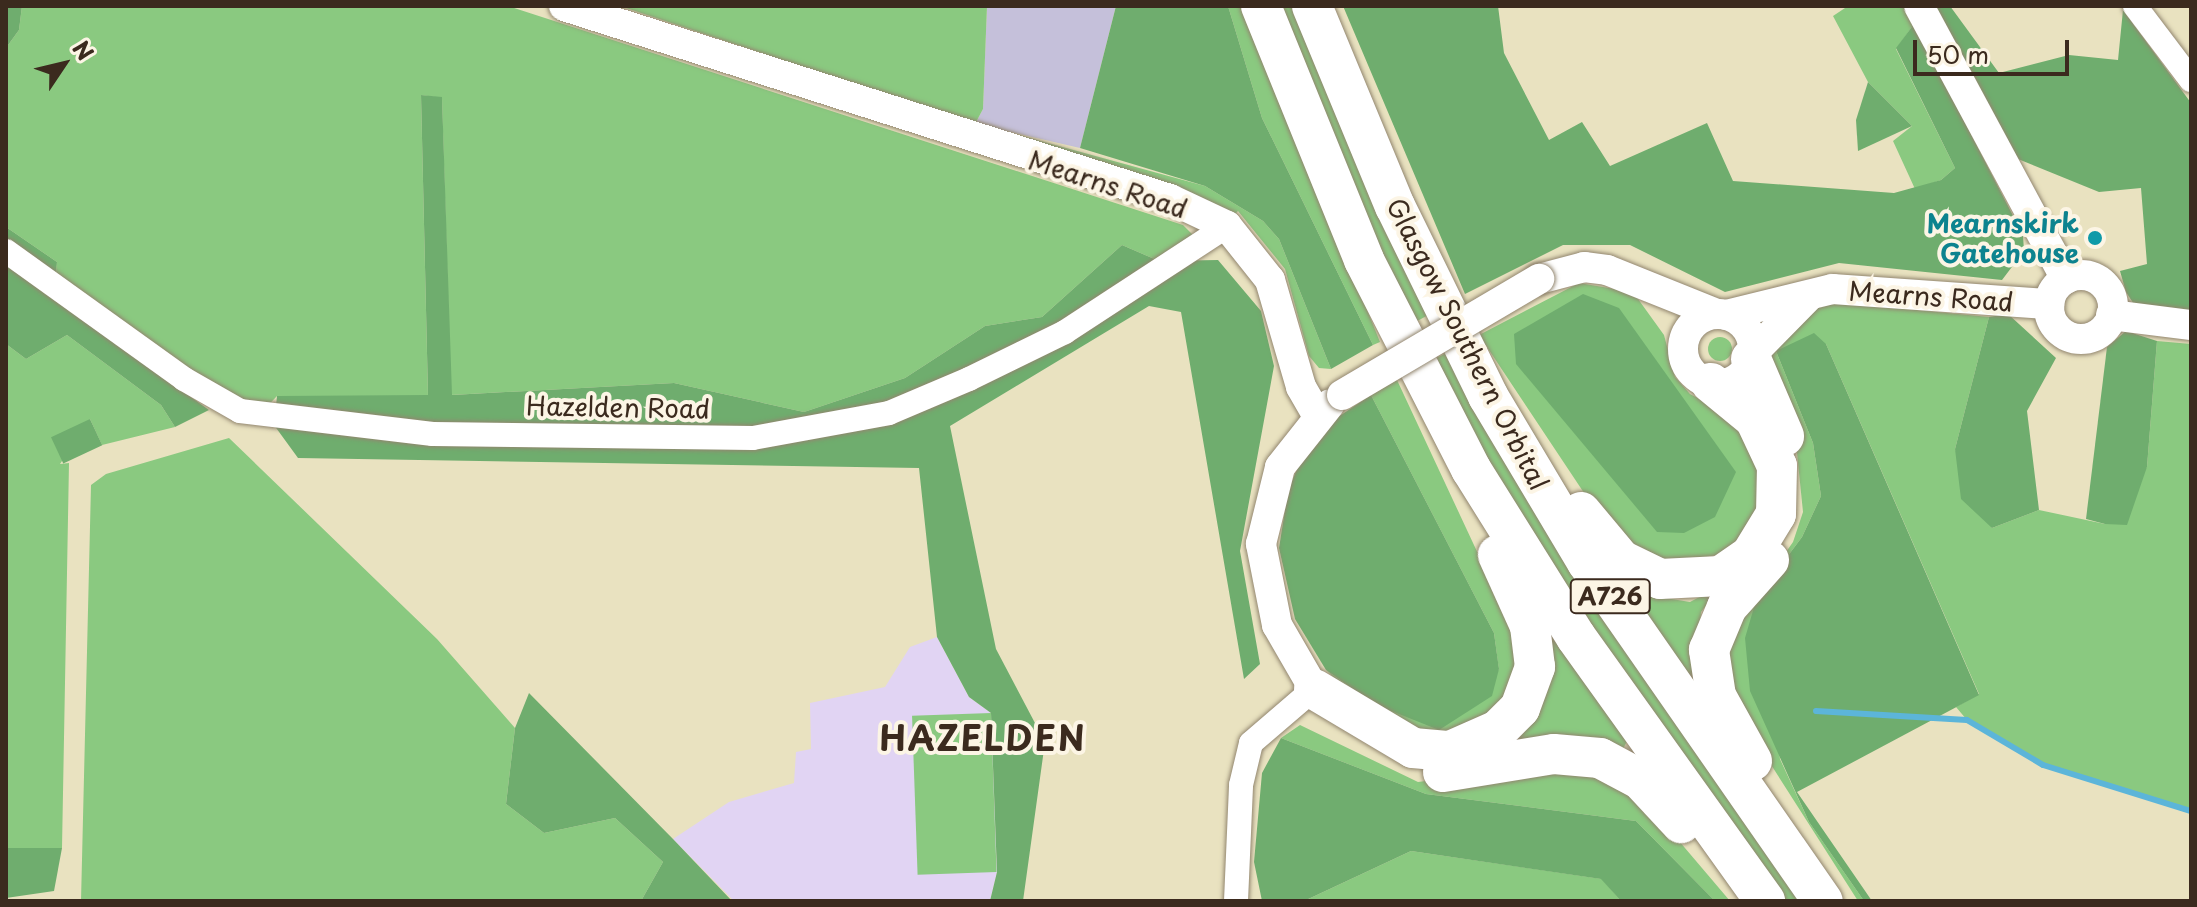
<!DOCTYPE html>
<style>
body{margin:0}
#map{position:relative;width:2197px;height:907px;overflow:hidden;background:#e9e2c0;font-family:"Playpen Sans",sans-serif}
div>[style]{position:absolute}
.built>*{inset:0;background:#e1d4f3}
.industrial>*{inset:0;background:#c5c0da}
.green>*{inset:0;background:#8ac980;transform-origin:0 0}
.round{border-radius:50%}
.forest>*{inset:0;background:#6fad6e;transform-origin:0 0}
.stream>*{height:6px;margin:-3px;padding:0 3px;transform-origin:3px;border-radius:3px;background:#5cb5d9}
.roads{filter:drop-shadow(0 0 2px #92866f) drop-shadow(0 0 2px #92866f)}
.minor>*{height:24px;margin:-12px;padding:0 12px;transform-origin:12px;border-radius:12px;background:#fff}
.tertiary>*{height:30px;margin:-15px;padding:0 15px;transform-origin:15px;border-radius:15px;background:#fff}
.tertiary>.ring{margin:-15px;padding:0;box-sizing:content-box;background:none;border:30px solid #fff;border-radius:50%}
.trunk>*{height:40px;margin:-20px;padding:0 20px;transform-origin:20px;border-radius:20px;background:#fff}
.bridges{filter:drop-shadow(0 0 2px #92866f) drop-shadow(0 0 2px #92866f)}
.tertiary-bridge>*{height:30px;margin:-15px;padding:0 15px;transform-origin:15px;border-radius:15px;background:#fff}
.dots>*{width:22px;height:22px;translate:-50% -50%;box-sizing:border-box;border:4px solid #fcf5e5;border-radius:50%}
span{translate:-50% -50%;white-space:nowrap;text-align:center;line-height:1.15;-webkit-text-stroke:8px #fcf5e5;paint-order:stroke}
.shield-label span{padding:2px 6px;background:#fcf5e5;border:2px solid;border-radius:6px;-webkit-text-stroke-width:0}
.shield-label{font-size:24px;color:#3b2a1e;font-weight:700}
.street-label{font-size:26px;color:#3b2a1e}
.culture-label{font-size:26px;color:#0d838f;font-weight:700}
.right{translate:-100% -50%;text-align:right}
.district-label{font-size:34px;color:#3b2a1e;font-weight:700;letter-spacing:2px}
.frame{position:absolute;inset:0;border:8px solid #3b2a1e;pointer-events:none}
.north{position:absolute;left:24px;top:24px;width:80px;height:80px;-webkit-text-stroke:6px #fcf5e5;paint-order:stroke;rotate:55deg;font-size:22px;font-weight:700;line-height:32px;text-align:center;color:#3b2a1e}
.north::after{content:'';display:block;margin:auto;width:28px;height:36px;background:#3b2a1e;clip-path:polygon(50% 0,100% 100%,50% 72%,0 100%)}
.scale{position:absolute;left:1913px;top:40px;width:156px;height:36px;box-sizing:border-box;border:4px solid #3b2a1e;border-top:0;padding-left:10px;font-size:24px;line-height:28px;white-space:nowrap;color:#3b2a1e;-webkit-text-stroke:6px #fcf5e5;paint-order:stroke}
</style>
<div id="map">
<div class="built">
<i style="clip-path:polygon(937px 637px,969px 697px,991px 713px,997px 872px,990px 901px,734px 901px,673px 839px,729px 802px,794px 783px,796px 752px,811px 749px,810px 703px,885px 687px,910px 647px)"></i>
</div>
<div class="industrial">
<i style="clip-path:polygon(987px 6px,1116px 6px,1080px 148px,975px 124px,983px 109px)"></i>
</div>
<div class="green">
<i style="clip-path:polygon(22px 6px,508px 6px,1183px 225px,1195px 237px,1159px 261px,1122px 245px,1042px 317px,985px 326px,905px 378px,804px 412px,674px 383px,451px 395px,442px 98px,421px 95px,428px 396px,277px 396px,256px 418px,55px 285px,57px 262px,6px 227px,6px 48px,19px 30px)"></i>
<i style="clip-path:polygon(620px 6px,987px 6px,983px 109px,975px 124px)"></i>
<i style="clip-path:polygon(1228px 6px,1245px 6px,1380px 342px,1373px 345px,1262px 118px)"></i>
<i style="clip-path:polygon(1278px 6px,1299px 6px,1430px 314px,1410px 325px)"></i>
<i style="clip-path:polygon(1848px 6px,1903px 6px,1914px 24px,1896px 49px,1955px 168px,1941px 180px,1915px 189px,1893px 141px,1912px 126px,1868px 82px,1833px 16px)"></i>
<i style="clip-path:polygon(1004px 131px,1205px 186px,1263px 221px,1279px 239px,1331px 369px,1319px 368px,1309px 356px,1285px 269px,1238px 211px,1233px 216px)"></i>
<i style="clip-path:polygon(1579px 283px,1633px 292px,1664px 335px,1675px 377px,1690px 394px,1737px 419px,1767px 475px,1756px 527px,1725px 553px,1670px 565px,1612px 535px,1479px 335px)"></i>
<i style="clip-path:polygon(1844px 303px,1989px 317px,1955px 449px,1992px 528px,2039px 510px,2105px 524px,2147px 467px,2157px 341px,2191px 344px,2191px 811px,2043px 765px,1967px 720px,1956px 707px,1979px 694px,1826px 344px,1776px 351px,1813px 443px,1821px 496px,1802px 537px,1757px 597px,1780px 759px,1809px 822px,1864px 901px,1858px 901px,1745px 724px,1728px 689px,1724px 641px,1793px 542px,1803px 512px,1796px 443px,1764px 359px,1821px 305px)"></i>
<i style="clip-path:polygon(67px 335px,161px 405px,175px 427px,102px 445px,90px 419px,60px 464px,69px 463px,62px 848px,6px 848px,6px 344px,26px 359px)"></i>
<i class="round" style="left:1708px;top:337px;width:24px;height:24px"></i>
<i style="clip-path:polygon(1448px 352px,1804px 901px,1784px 901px,1567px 597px,1427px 363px)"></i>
<i style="clip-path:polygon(1397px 380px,1522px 648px,1504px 712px,1449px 743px,1376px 719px,1326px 670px,1374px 704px,1499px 670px,1494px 633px,1371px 395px)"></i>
<i style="clip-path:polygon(229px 438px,437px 639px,515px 728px,506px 804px,544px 833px,615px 818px,663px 862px,641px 901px,81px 901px,91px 485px,106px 474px)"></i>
<i style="clip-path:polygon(1722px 585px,1701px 612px,1695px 682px,1629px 592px,1690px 602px)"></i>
<i style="clip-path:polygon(1542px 616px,1627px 741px,1622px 751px,1506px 746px,1542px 706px)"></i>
<i style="left:991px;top:713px;width:159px;height:79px;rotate:88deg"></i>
<i style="clip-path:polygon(1300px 725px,1418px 782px,1564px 763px,1634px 788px,1730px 901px,1715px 901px,1636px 821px,1426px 794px,1281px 738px)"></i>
<i style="clip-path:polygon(1411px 851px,1602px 879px,1621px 901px,1304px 901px)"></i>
</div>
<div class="forest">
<i style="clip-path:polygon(6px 6px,22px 6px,19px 30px,6px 48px)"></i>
<i style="clip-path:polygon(1116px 6px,1228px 6px,1262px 118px,1373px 345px,1331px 369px,1279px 239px,1263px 221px,1205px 186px,1080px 148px)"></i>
<i style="clip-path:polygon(1343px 6px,1498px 6px,1504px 53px,1549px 140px,1582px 122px,1610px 166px,1707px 123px,1733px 181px,1894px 193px,1941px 180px,1955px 168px,1896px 48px,1914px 24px,2023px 235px,2024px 251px,2002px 280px,1839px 263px,1725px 292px,1630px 245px,1563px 245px,1465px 294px)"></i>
<i style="clip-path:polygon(1932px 6px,1950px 6px,1999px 73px,2069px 55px,2118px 60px,2123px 10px,2191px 103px,2191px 313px,2137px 309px,2126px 292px,2120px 271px,2147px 264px,2141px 188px,2099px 192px,2013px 157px)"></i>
<i style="clip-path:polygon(1868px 82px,1912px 126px,1858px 151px,1856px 120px)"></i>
<i style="clip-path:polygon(421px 95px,442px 97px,452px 395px,674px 383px,804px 412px,905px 378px,985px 326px,1042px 317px,1122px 245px,1159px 261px,1218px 260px,1261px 311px,1274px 366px,1240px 551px,1260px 664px,1244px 679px,1181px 312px,1149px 306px,950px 426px,996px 649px,1045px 742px,1023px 901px,990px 901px,997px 872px,991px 713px,969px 697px,937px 637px,919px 468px,298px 458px,274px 425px,277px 396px,428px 395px)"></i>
<i style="clip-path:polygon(6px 227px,57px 262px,54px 299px,209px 410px,175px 427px,161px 405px,67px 335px,26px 359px,6px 344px)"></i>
<i style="clip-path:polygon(1583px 294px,1619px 308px,1736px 472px,1715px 517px,1684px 533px,1657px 532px,1516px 364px,1514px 334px)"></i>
<i style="clip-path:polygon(2008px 314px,2056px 358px,2027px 411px,2039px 510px,1992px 528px,1961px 499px,1955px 449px,1989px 317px)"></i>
<i style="clip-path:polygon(2126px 331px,2157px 341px,2147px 467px,2127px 525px,2105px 524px,2086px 519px,2107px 347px)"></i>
<i style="clip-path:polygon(1814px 333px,1826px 344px,1979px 695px,1797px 792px,1872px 901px,1864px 901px,1809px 822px,1750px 691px,1745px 638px,1757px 597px,1802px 537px,1821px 496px,1813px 443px,1776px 351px)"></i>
<i style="clip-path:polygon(1371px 395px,1494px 633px,1499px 669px,1492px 696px,1439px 730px,1374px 704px,1326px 670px,1295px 619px,1279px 548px,1288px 491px,1311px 435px)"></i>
<i style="left:90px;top:419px;width:29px;height:43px;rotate:65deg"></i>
<i style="clip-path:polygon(529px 693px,673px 839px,732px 901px,641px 901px,663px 862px,615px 818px,544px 833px,506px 804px,515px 728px)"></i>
<i style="clip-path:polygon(1281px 738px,1426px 794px,1636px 821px,1715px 901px,1621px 901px,1601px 879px,1411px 851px,1304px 901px,1262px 901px,1254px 862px,1262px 773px)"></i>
<i style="clip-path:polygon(6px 848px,62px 848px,54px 891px,6px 898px)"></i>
</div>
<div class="stream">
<i style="left:1816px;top:711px;width:151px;rotate:3.4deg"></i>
<i style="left:1967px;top:720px;width:88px;rotate:30.6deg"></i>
<i style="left:2043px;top:765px;width:155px;rotate:17.3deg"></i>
</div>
<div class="roads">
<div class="minor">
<i style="left:2135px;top:6px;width:93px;rotate:52.9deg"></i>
<i style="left:6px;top:251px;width:219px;rotate:35.7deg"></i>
<i style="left:184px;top:379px;width:64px;rotate:29.7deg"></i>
<i style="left:240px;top:411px;width:194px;rotate:6.8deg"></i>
<i style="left:433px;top:434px;width:320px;rotate:0.7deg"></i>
<i style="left:753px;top:438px;width:138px;rotate:-10.4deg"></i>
<i style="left:889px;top:413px;width:87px;rotate:-23deg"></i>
<i style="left:969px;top:379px;width:107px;rotate:-26.1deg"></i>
<i style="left:1065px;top:332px;width:194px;rotate:-33.2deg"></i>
<i style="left:1236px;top:901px;width:116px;rotate:-87.5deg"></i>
<i style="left:1241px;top:785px;width:43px;rotate:-76.6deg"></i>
<i style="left:1251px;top:743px;width:83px;rotate:-40.6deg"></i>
</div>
<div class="tertiary">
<i style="left:564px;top:6px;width:636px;rotate:17.67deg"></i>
<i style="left:1170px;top:199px;width:63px;rotate:25.3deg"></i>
<i style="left:1227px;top:226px;width:69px;rotate:51.5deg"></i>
<i style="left:1270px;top:280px;width:111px;rotate:73.8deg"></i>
<i style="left:1301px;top:387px;width:32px;rotate:60deg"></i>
<i style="left:1919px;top:6px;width:310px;rotate:61.7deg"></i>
<i class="ring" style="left:2049px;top:275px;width:34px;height:34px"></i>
<i style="left:1539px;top:279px;width:47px;rotate:-14.9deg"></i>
<i style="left:1584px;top:267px;width:23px;rotate:7deg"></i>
<i style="left:1607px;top:270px;width:118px;rotate:21.8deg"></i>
<i class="ring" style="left:1683px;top:314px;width:40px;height:40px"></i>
<i style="left:1726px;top:315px;width:110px;rotate:-13.7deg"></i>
<i style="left:1833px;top:289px;width:217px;rotate:4deg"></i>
<i style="left:2111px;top:315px;width:81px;rotate:7.1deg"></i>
<i style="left:1752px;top:354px;width:81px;rotate:-45.5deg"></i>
<i style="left:1314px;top:689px;width:74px;rotate:-120deg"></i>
<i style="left:1277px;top:625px;width:83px;rotate:-101.2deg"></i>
<i style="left:1261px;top:544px;width:79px;rotate:-76.1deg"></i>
<i style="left:1280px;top:467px;width:80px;rotate:-51.6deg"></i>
</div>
<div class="trunk">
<i style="left:1261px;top:6px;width:274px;rotate:67.9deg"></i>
<i style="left:1364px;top:260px;width:235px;rotate:62.9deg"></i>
<i style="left:1471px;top:469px;width:198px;rotate:58deg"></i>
<i style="left:1576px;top:637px;width:325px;rotate:54.4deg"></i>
<i style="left:1312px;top:6px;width:217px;rotate:67.5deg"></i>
<i style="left:1395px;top:206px;width:212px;rotate:63.9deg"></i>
<i style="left:1488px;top:396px;width:193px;rotate:59.2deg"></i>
<i style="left:1587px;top:562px;width:413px;rotate:55.2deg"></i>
<i style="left:1751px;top:359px;width:84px;rotate:66.8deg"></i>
<i style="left:1581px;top:512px;width:62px;rotate:50.2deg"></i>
<i style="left:1621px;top:560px;width:43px;rotate:26deg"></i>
<i style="left:1660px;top:579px;width:61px;rotate:-2.8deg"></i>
<i style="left:1721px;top:576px;width:37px;rotate:-35deg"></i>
<i style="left:1751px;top:555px;width:48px;rotate:-58.6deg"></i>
<i style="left:1776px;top:514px;width:48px;rotate:-88.8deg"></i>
<i style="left:1777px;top:466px;width:52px;rotate:-115.1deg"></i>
<i style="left:1755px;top:419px;width:57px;rotate:-140.7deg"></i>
<i style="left:1314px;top:689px;width:115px;rotate:30.8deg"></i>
<i style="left:1413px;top:748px;width:37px;rotate:5deg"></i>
<i style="left:1450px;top:751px;width:52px;rotate:-23.6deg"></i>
<i style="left:1498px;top:730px;width:31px;rotate:-45deg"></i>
<i style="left:1520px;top:708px;width:44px;rotate:-69.9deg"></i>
<i style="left:1535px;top:667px;width:41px;rotate:-97deg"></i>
<i style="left:1530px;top:626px;width:78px;rotate:-114.3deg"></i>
<i style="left:1752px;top:761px;width:74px;rotate:-119deg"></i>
<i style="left:1716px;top:696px;width:47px;rotate:-98.7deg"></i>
<i style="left:1709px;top:650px;width:47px;rotate:-67.3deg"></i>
<i style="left:1727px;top:607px;width:63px;rotate:-48.2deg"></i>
<i style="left:1443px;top:772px;width:112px;rotate:-9.2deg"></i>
<i style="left:1554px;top:754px;width:46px;rotate:5deg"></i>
<i style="left:1600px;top:758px;width:47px;rotate:28.2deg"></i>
<i style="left:1641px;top:780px;width:59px;rotate:47.1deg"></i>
</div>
</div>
<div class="bridges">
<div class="tertiary-bridge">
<i style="left:1342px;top:395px;width:229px;rotate:-30.5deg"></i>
</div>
</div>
<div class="dots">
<i style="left:2095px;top:238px;background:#0f9aa8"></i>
</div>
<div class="shield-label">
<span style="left:1610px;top:596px">A726</span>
</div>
<div class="street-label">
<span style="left:1108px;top:184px;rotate:18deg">Mearns Road</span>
<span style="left:1931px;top:296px;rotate:4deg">Mearns Road</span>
<span style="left:1468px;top:344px;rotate:63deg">Glasgow Southern Orbital</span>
<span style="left:618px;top:407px;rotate:1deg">Hazelden Road</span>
</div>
<div class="culture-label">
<span class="right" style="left:2079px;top:238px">Mearnskirk<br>Gatehouse</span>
</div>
<div class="district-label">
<span style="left:983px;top:738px">HAZELDEN</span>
</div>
<div class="frame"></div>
<div class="north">N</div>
<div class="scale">50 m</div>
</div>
